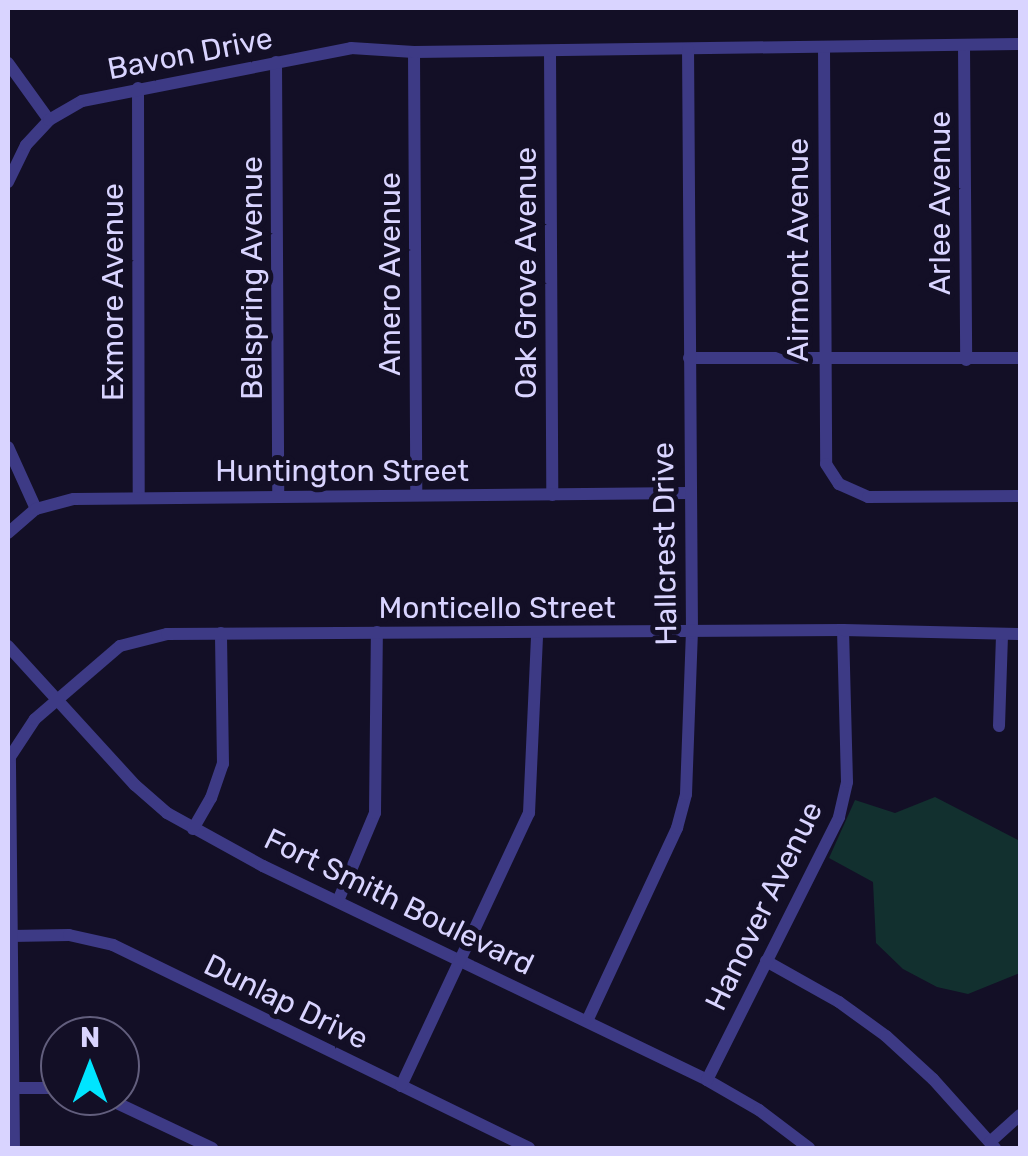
<!DOCTYPE html>
<style>
body{margin:0}
#map{position:relative;width:1028px;height:1156px;overflow:hidden;background:#130f26;font-family:Rubik,sans-serif}
div>[style]{position:absolute}
.green>*{inset:0;background:#12302f}
.minor>*{height:12px;margin:-6px;padding:0 6px;transform-origin:6px;border-radius:6px;background:#3d3a85}
span{translate:-50% -50%;white-space:nowrap;text-align:center;line-height:1.15;-webkit-text-stroke:10px #130f26;paint-order:stroke}
.street-label{font-size:30px;color:#d9d4ff}
.frame{position:absolute;inset:0;border:10px solid #d9d4ff;pointer-events:none}
.north{position:absolute;left:40px;top:1016px;width:100px;height:100px;box-sizing:border-box;background:#130f26;border:2px solid #625e7d;border-radius:50%;rotate:0deg;font-size:28px;font-weight:700;line-height:40px;text-align:center;color:#d9d4ff}
.north::after{content:'';display:block;margin:auto;width:35px;height:45px;background:#00e5ff;clip-path:polygon(50% 0,100% 100%,50% 72%,0 100%)}
</style>
<div id="map">
<div class="green">
<i style="clip-path:polygon(935px 797px,1020px 841px,1020px 973px,968px 994px,937px 987px,903px 969px,876px 943px,873px 882px,829px 858px,855px 800px,895px 813px)"></i>
</div>
<div class="minor">
<i style="left:964px;top:46px;width:314px;rotate:89.6deg"></i>
<i style="left:824px;top:48px;width:416px;rotate:89.7deg"></i>
<i style="left:826px;top:464px;width:24px;rotate:57deg"></i>
<i style="left:839px;top:484px;width:32px;rotate:24deg"></i>
<i style="left:868px;top:497px;width:152px;rotate:-0.4deg"></i>
<i style="left:550px;top:51px;width:444px;rotate:89.7deg"></i>
<i style="left:414px;top:52px;width:443px;rotate:89.7deg"></i>
<i style="left:276px;top:62px;width:433px;rotate:89.7deg"></i>
<i style="left:8px;top:63px;width:70px;rotate:54.3deg"></i>
<i style="left:138px;top:88px;width:409px;rotate:89.9deg"></i>
<i style="left:8px;top:182px;width:41px;rotate:-64.1deg"></i>
<i style="left:26px;top:145px;width:34px;rotate:-47deg"></i>
<i style="left:49px;top:120px;width:38px;rotate:-30deg"></i>
<i style="left:82px;top:101px;width:274px;rotate:-11.1deg"></i>
<i style="left:351px;top:48px;width:63px;rotate:3.6deg"></i>
<i style="left:414px;top:52px;width:606px;rotate:-0.76deg"></i>
<i style="left:689px;top:358px;width:331px"></i>
<i style="left:8px;top:447px;width:68px;rotate:65.7deg"></i>
<i style="left:8px;top:533px;width:37px;rotate:-41deg"></i>
<i style="left:36px;top:509px;width:39px;rotate:-15deg"></i>
<i style="left:74px;top:499px;width:614px;rotate:-0.56deg"></i>
<i style="left:8px;top:646px;width:188px;rotate:47.6deg"></i>
<i style="left:135px;top:785px;width:43px;rotate:41.2deg"></i>
<i style="left:167px;top:813px;width:110px;rotate:28.9deg"></i>
<i style="left:263px;top:866px;width:493px;rotate:25.7deg"></i>
<i style="left:707px;top:1080px;width:60px;rotate:30deg"></i>
<i style="left:759px;top:1110px;width:63px;rotate:37.2deg"></i>
<i style="left:999px;top:726px;width:92px;rotate:-88.1deg"></i>
<i style="left:193px;top:829px;width:36px;rotate:-60deg"></i>
<i style="left:211px;top:798px;width:36px;rotate:-71deg"></i>
<i style="left:223px;top:764px;width:131px;rotate:-90.9deg"></i>
<i style="left:338px;top:901px;width:95px;rotate:-67.2deg"></i>
<i style="left:375px;top:813px;width:181px;rotate:-89.4deg"></i>
<i style="left:11px;top:936px;width:58px;rotate:-1deg"></i>
<i style="left:69px;top:935px;width:45px;rotate:12.8deg"></i>
<i style="left:113px;top:945px;width:463px;rotate:26deg"></i>
<i style="left:766px;top:961px;width:84px;rotate:29.3deg"></i>
<i style="left:839px;top:1002px;width:58px;rotate:35.9deg"></i>
<i style="left:886px;top:1036px;width:64px;rotate:42.5deg"></i>
<i style="left:933px;top:1079px;width:93px;rotate:48.1deg"></i>
<i style="left:588px;top:1019px;width:211px;rotate:-65deg"></i>
<i style="left:677px;top:828px;width:35px;rotate:-75deg"></i>
<i style="left:686px;top:794px;width:161px;rotate:-87.9deg"></i>
<i style="left:692px;top:633px;width:584px;rotate:-90.39deg"></i>
<i style="left:707px;top:1080px;width:294px;rotate:-63.3deg"></i>
<i style="left:839px;top:817px;width:36px;rotate:-77deg"></i>
<i style="left:847px;top:782px;width:152px;rotate:-91.5deg"></i>
<i style="left:401px;top:1086px;width:302px;rotate:-64.9deg"></i>
<i style="left:529px;top:813px;width:179px;rotate:-87.4deg"></i>
<i style="left:8px;top:1088px;width:52px"></i>
<i style="left:102px;top:1096px;width:122px;rotate:25.3deg"></i>
<i style="left:990px;top:1142px;width:40px;rotate:-42deg"></i>
<i style="left:14px;top:1148px;width:391px;rotate:-90.6deg"></i>
<i style="left:10px;top:757px;width:45px;rotate:-56.7deg"></i>
<i style="left:35px;top:719px;width:112px;rotate:-40.7deg"></i>
<i style="left:120px;top:646px;width:49px;rotate:-14.3deg"></i>
<i style="left:167px;top:634px;width:676px;rotate:-0.34deg"></i>
<i style="left:843px;top:630px;width:177px;rotate:1.3deg"></i>
</div>
<div class="street-label">
<span style="left:190px;top:54px;rotate:-11deg">Bavon Drive</span>
<span style="left:940px;top:203px;rotate:-90deg">Arlee Avenue</span>
<span style="left:798px;top:250px;rotate:-90deg">Airmont Avenue</span>
<span style="left:526px;top:273px;rotate:-90deg">Oak Grove Avenue</span>
<span style="left:390px;top:274px;rotate:-90deg">Amero Avenue</span>
<span style="left:252px;top:278px;rotate:-90deg">Belspring Avenue</span>
<span style="left:113px;top:292px;rotate:-90deg">Exmore Avenue</span>
<span style="left:342px;top:471px">Huntington Street</span>
<span style="left:665px;top:544px;rotate:-91deg">Hallcrest Drive</span>
<span style="left:497px;top:608px">Monticello Street</span>
<span style="left:399px;top:902px;rotate:26deg">Fort Smith Boulevard</span>
<span style="left:764px;top:906px;rotate:-64deg">Hanover Avenue</span>
<span style="left:286px;top:1002px;rotate:26deg">Dunlap Drive</span>
</div>
<div class="frame"></div>
<div class="north">N</div>
</div>
